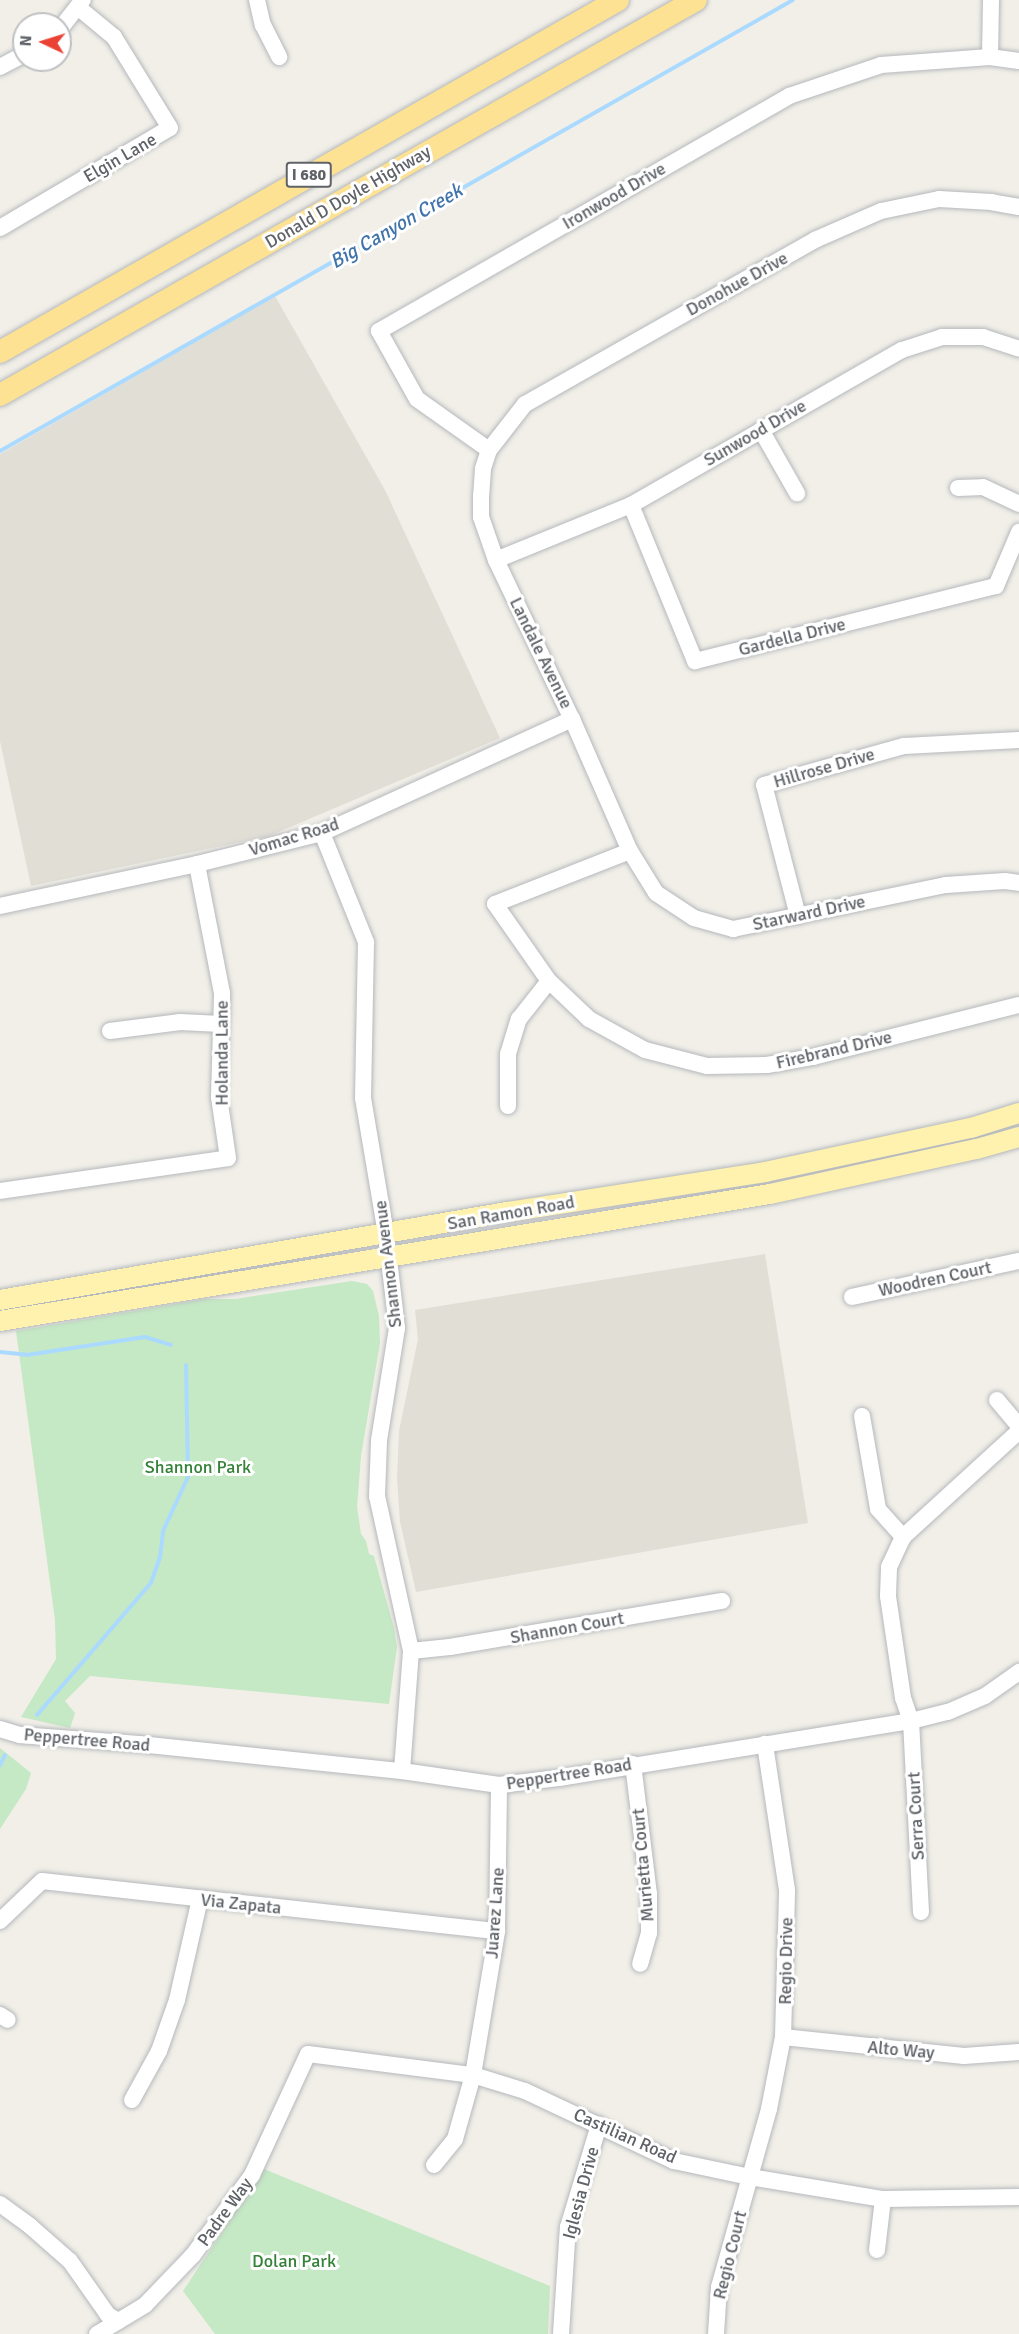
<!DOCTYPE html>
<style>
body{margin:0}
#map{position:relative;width:1019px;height:2334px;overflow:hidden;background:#f1efe8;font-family:Signika,sans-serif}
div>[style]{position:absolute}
.education>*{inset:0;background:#e1ded6}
.green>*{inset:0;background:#c5e8c5}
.stream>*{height:4px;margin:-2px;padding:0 2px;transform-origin:2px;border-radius:2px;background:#aadaff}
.roads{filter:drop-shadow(0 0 2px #b5b8bc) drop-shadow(0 0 2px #b5b8bc)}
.minor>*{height:16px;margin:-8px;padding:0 8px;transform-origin:8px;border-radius:8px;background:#fff}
.major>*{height:20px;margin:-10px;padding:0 10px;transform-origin:10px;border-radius:10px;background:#fff2af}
.highway>*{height:22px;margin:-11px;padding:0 11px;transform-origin:11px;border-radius:11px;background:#fde293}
span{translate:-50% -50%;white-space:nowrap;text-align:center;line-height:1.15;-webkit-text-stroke:6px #fff;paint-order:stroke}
.shield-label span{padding:2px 4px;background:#fff;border:2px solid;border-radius:4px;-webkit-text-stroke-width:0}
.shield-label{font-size:16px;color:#5f6368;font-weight:700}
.street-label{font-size:18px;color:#5f6368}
.park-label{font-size:18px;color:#348238}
.water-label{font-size:20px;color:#4174aa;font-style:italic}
.north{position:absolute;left:12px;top:12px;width:60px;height:60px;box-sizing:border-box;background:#fff;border:2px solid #bfc1c3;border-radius:50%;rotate:274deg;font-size:16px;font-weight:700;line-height:24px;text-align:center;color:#5f6368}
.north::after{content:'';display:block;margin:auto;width:21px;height:27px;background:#ea4335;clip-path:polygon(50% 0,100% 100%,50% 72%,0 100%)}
</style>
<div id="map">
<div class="education">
<i style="clip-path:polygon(275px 296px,385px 490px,500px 738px,269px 836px,31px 886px,0 741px,0 454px)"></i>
<i style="clip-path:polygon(765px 1254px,808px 1523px,416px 1592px,400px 1522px,397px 1478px,399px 1431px,418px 1339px,415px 1310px)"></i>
</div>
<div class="green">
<i style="clip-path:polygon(352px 1281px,367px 1284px,373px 1291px,379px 1316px,380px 1343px,361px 1456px,357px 1507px,361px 1534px,366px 1541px,369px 1554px,374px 1556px,394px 1628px,397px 1647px,389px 1704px,90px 1676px,65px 1701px,75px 1713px,70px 1728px,21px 1717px,56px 1659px,55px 1620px,16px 1331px,205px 1299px,235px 1299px)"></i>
<i style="clip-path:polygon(0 1748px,31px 1773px,26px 1789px,0 1829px)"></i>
<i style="clip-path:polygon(264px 2169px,550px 2286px,548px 2334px,215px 2334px,183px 2291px)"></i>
</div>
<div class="stream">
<i style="left:0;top:451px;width:912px;rotate:-29.63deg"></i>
<i style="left:0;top:1352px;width:27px;rotate:6deg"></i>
<i style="left:27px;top:1355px;width:119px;rotate:-8.7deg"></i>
<i style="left:145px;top:1337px;width:27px;rotate:17deg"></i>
<i style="left:37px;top:1715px;width:174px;rotate:-49.2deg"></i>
<i style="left:151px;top:1583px;width:28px;rotate:-71deg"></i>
<i style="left:160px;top:1557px;width:26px;rotate:-83deg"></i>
<i style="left:163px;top:1531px;width:60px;rotate:-65.2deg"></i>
<i style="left:188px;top:1477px;width:112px;rotate:-91deg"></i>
<i style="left:0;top:1765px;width:11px;rotate:-63deg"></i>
</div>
<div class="roads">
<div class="minor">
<i style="left:257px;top:0;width:26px;rotate:77deg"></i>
<i style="left:263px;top:25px;width:36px;rotate:63deg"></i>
<i style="left:60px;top:29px;width:37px;rotate:-52deg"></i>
<i style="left:990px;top:57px;width:57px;rotate:-89deg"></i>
<i style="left:0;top:67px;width:27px;rotate:-28deg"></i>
<i style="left:1019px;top:207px;width:27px;rotate:-170deg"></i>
<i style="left:992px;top:202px;width:53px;rotate:-176.8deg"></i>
<i style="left:939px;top:199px;width:59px;rotate:168.3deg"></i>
<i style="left:881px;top:211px;width:72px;rotate:156.3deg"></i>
<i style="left:815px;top:240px;width:333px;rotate:150.5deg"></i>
<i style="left:525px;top:404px;width:58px;rotate:128deg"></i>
<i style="left:489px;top:450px;width:20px;rotate:108deg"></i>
<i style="left:483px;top:469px;width:26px;rotate:94deg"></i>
<i style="left:481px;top:495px;width:22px;rotate:90deg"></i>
<i style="left:481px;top:517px;width:46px;rotate:70.8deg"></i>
<i style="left:496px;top:560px;width:176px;rotate:64.5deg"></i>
<i style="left:572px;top:719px;width:144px;rotate:66.3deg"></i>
<i style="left:630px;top:851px;width:49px;rotate:58.2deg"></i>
<i style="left:656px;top:893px;width:45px;rotate:33.3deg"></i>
<i style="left:694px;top:918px;width:41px;rotate:15.8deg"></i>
<i style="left:733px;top:929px;width:217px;rotate:-11.7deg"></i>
<i style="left:946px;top:885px;width:59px;rotate:-3.9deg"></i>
<i style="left:1005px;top:881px;width:14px;rotate:8deg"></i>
<i style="left:0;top:228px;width:197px;rotate:-30.5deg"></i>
<i style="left:170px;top:128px;width:107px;rotate:-121.6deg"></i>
<i style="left:114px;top:37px;width:45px;rotate:-140.4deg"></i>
<i style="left:761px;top:430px;width:73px;rotate:60.3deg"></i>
<i style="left:489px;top:450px;width:88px;rotate:-144.7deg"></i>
<i style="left:417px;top:399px;width:78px;rotate:-119.2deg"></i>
<i style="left:379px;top:331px;width:473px;rotate:-29.8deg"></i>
<i style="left:789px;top:96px;width:97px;rotate:-18.6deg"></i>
<i style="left:881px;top:65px;width:109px;rotate:-4.2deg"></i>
<i style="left:990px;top:57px;width:29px;rotate:8deg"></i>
<i style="left:958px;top:488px;width:25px;rotate:-2deg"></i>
<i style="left:983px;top:487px;width:40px;rotate:25deg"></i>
<i style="left:631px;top:505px;width:169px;rotate:67.7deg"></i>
<i style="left:695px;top:661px;width:310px;rotate:-14deg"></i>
<i style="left:996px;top:586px;width:59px;rotate:-66.9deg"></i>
<i style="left:496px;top:560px;width:146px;rotate:-22.2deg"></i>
<i style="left:631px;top:505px;width:312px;rotate:-29.8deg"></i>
<i style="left:902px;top:350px;width:42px;rotate:-18deg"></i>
<i style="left:942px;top:337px;width:41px"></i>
<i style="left:983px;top:337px;width:38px;rotate:18deg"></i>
<i style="left:322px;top:833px;width:118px;rotate:68deg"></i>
<i style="left:366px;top:942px;width:156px;rotate:91.1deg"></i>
<i style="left:363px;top:1098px;width:138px;rotate:80.4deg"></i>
<i style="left:386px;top:1234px;width:95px;rotate:83.3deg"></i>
<i style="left:397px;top:1328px;width:114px;rotate:99.1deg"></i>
<i style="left:379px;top:1441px;width:55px;rotate:92.1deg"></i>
<i style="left:377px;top:1496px;width:159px;rotate:77.6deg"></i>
<i style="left:411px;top:1651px;width:120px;rotate:94.3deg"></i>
<i style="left:630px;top:851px;width:145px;rotate:158.6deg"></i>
<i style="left:495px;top:904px;width:94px;rotate:55deg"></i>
<i style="left:549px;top:981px;width:55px;rotate:43.5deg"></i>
<i style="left:589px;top:1019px;width:64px;rotate:29deg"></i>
<i style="left:645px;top:1050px;width:64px;rotate:14.5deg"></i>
<i style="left:707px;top:1066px;width:60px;rotate:-1deg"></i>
<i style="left:767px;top:1065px;width:47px;rotate:-9.9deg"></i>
<i style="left:813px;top:1057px;width:212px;rotate:-14.2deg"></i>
<i style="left:0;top:906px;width:201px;rotate:-12deg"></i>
<i style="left:197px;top:864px;width:129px;rotate:-13.9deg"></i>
<i style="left:322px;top:833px;width:275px;rotate:-24.5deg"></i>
<i style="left:798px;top:916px;width:135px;rotate:-104.5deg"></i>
<i style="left:764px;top:785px;width:145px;rotate:-15.6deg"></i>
<i style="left:904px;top:746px;width:115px;rotate:-3deg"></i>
<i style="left:110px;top:1031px;width:71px;rotate:-7.3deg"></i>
<i style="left:180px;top:1022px;width:41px;rotate:2.8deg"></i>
<i style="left:508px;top:1106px;width:52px;rotate:-90deg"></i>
<i style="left:508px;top:1054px;width:37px;rotate:-73deg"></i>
<i style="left:519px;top:1019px;width:48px;rotate:-51.7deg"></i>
<i style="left:0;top:1191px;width:230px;rotate:-8.2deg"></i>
<i style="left:228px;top:1158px;width:62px;rotate:-98.4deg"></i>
<i style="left:219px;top:1097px;width:104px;rotate:-88.3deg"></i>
<i style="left:222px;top:993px;width:131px;rotate:-101deg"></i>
<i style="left:852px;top:1297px;width:171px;rotate:-12.2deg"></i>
<i style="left:997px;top:1400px;width:34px;rotate:50deg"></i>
<i style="left:862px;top:1416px;width:94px;rotate:80.2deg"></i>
<i style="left:878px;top:1509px;width:38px;rotate:48deg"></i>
<i style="left:411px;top:1651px;width:39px;rotate:-6deg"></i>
<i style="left:450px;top:1647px;width:276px;rotate:-9.6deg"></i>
<i style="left:0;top:1729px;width:21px;rotate:17deg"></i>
<i style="left:20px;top:1735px;width:119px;rotate:4.3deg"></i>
<i style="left:139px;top:1744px;width:264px;rotate:5.9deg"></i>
<i style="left:402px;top:1771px;width:98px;rotate:8.2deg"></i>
<i style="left:499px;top:1785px;width:60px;rotate:-6.7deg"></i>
<i style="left:559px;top:1778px;width:357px;rotate:-9.2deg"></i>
<i style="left:911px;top:1721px;width:38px;rotate:-14deg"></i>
<i style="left:948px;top:1712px;width:40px;rotate:-23.4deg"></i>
<i style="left:985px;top:1696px;width:42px;rotate:-35.2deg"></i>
<i style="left:633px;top:1764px;width:131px;rotate:83deg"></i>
<i style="left:649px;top:1894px;width:39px;rotate:90deg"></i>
<i style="left:649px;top:1933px;width:32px;rotate:106deg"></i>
<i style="left:921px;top:1912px;width:191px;rotate:-93deg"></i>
<i style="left:911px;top:1721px;width:24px;rotate:-109deg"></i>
<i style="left:903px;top:1698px;width:103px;rotate:-98.4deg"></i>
<i style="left:888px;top:1596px;width:29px;rotate:-88deg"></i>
<i style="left:889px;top:1567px;width:33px;rotate:-65deg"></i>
<i style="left:903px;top:1537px;width:157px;rotate:-42.4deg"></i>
<i style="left:0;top:1921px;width:58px;rotate:-43.6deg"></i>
<i style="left:42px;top:1881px;width:458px;rotate:6.3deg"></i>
<i style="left:0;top:2015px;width:9px;rotate:32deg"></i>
<i style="left:783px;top:2037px;width:182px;rotate:6deg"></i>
<i style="left:964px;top:2056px;width:55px;rotate:-4.2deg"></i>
<i style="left:132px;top:2100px;width:56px;rotate:-61.1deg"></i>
<i style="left:159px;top:2051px;width:54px;rotate:-70.6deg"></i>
<i style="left:177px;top:2000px;width:104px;rotate:-77.2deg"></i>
<i style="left:434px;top:2165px;width:33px;rotate:-51deg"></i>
<i style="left:455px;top:2139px;width:66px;rotate:-74.3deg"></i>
<i style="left:473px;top:2075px;width:146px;rotate:-80.5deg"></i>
<i style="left:497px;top:1931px;width:146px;rotate:-89.2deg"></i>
<i style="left:0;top:2204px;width:37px;rotate:36deg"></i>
<i style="left:30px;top:2226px;width:53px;rotate:41.2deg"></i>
<i style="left:70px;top:2261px;width:66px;rotate:54.9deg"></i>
<i style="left:108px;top:2315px;width:12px;rotate:31deg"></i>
<i style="left:877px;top:2250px;width:51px;rotate:-83.3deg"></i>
<i style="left:97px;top:2334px;width:56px;rotate:-31.1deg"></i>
<i style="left:145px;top:2305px;width:69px;rotate:-46.2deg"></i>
<i style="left:193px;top:2255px;width:99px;rotate:-53.6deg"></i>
<i style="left:252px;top:2175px;width:133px;rotate:-65.2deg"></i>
<i style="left:308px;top:2054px;width:166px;rotate:7.3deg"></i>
<i style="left:473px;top:2075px;width:54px;rotate:17.1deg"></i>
<i style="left:525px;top:2091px;width:165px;rotate:25.2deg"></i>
<i style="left:674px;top:2161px;width:78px;rotate:11.9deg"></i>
<i style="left:750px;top:2177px;width:135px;rotate:9.4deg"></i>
<i style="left:883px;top:2199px;width:136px;rotate:-0.8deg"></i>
<i style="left:561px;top:2334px;width:107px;rotate:-86.3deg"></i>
<i style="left:568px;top:2227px;width:107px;rotate:-73.1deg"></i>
<i style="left:716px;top:2334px;width:47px;rotate:-86.3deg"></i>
<i style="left:719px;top:2287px;width:185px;rotate:-74.3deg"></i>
<i style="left:769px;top:2109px;width:73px;rotate:-79deg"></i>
<i style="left:783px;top:2037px;width:147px;rotate:-88.4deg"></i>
<i style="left:787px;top:1890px;width:148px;rotate:-98.6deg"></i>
</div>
<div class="major">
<i style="left:0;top:1300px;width:515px;rotate:-9.85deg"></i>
<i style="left:507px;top:1212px;width:261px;rotate:-8.8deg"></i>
<i style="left:765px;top:1172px;width:211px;rotate:-12.1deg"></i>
<i style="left:971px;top:1128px;width:50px;rotate:-17.4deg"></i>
<i style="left:0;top:1321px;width:780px;rotate:-9.37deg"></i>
<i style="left:770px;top:1194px;width:212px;rotate:-12.3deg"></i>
<i style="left:977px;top:1149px;width:44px;rotate:-15.9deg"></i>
</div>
<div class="highway">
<i style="left:0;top:352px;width:711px;rotate:-29.66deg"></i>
<i style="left:0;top:395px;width:800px;rotate:-29.58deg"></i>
</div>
</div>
<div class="shield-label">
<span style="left:309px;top:175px">I 680</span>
</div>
<div class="street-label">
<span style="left:120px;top:158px;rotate:-30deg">Elgin Lane</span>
<span style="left:614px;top:196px;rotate:-30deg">Ironwood Drive</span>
<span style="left:348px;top:197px;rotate:-30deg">Donald D Doyle Highway</span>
<span style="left:737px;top:284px;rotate:-29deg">Donohue Drive</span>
<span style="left:755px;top:433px;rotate:-30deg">Sunwood Drive</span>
<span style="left:792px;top:637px;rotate:-14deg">Gardella Drive</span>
<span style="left:541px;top:653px;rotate:64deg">Landale Avenue</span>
<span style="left:824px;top:768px;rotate:-16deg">Hillrose Drive</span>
<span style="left:294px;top:837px;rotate:-17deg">Vomac Road</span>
<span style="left:809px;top:913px;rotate:-12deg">Starward Drive</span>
<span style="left:834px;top:1050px;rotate:-13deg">Firebrand Drive</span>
<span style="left:222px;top:1053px;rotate:-90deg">Holanda Lane</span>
<span style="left:511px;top:1213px;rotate:-10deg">San Ramon Road</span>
<span style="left:388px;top:1264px;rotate:-97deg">Shannon Avenue</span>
<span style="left:935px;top:1279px;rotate:-12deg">Woodren Court</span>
<span style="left:567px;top:1628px;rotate:-10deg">Shannon Court</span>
<span style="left:87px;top:1740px;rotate:5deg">Peppertree Road</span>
<span style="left:569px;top:1774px;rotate:-9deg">Peppertree Road</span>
<span style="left:916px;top:1816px;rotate:-93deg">Serra Court</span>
<span style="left:643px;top:1865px;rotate:-95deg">Murietta Court</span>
<span style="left:241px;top:1904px;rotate:6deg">Via Zapata</span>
<span style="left:495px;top:1913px;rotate:-86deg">Juarez Lane</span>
<span style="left:786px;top:1961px;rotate:-89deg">Regio Drive</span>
<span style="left:901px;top:2050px;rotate:5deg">Alto Way</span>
<span style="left:625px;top:2136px;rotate:24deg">Castilian Road</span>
<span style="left:581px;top:2193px;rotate:-75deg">Iglesia Drive</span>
<span style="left:225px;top:2212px;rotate:-54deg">Padre Way</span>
<span style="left:730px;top:2255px;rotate:-76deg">Regio Court</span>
</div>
<div class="park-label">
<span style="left:198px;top:1467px">Shannon Park</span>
<span style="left:294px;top:2261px">Dolan Park</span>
</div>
<div class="water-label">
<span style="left:396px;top:226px;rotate:-30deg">Big Canyon Creek</span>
</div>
<div class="north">N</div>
</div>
